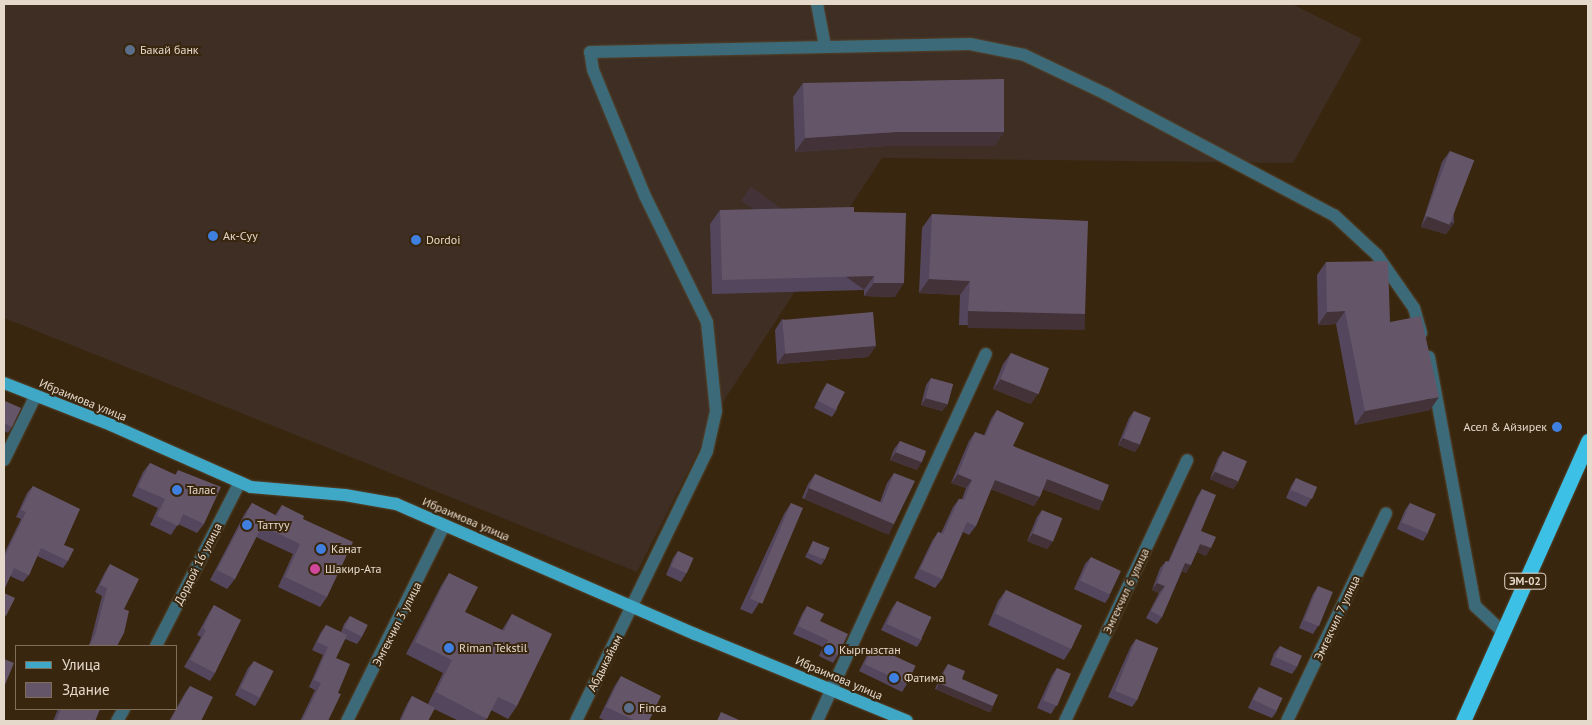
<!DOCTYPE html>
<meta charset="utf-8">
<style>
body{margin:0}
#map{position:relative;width:1592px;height:725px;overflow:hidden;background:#39260e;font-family:"PT Sans",sans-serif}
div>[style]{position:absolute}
.commercial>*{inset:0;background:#3e2e23}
.roads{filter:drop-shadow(0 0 1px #55432c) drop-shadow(0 0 1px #55432c)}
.minor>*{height:12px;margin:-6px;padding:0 6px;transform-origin:6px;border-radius:6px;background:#3c6a79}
.major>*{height:12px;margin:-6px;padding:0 6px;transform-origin:6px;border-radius:6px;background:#3fa8c7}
.highway>*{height:15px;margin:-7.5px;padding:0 7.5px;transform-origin:7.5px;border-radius:7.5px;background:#3cc0e6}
.wall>*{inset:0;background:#54465c}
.shaded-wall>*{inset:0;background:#433338;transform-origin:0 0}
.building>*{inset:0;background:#645668;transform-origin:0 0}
.dots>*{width:14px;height:14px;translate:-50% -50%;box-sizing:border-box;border:2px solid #39260e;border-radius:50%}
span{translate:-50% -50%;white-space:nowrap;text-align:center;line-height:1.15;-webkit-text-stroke:4px #39260e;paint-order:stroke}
.shield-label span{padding:1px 4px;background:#39260e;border:1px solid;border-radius:4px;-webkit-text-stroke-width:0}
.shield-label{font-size:11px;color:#e5d9cb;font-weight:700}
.poi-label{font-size:12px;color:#e5d9cb}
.left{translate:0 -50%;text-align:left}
.right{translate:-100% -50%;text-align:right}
.street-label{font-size:12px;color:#e5d9cb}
.frame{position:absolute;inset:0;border:5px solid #e5d9cb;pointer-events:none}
.legend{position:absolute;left:15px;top:645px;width:162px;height:65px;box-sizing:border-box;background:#39260e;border:1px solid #7e6e5a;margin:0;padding:6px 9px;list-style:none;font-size:15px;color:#e5d9cb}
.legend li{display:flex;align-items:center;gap:10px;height:25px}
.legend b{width:25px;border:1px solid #7e6e5a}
</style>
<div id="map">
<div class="commercial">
<i style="clip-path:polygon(4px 4px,1292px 4px,1362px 39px,1293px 163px,882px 158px,725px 399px,637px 572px,4px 318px)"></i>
</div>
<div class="roads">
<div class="minor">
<i style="left:817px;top:4px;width:43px;rotate:79.2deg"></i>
<i style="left:1429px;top:357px;width:253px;rotate:79.5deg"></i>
<i style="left:1475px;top:606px;width:37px;rotate:43deg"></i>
<i style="left:4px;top:460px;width:72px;rotate:-63.8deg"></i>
<i style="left:156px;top:646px;width:184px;rotate:-62.9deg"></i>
<i style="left:117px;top:721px;width:14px;rotate:-60deg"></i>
<i style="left:347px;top:721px;width:218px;rotate:-63.6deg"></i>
<i style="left:576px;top:721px;width:300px;rotate:-64.1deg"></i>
<i style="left:707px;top:451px;width:41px;rotate:-77.3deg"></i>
<i style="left:716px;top:411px;width:89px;rotate:-95.8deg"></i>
<i style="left:707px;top:322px;width:140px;rotate:-116.2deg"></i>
<i style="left:645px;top:196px;width:136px;rotate:-112.4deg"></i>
<i style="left:593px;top:70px;width:18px;rotate:-99deg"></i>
<i style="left:590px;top:52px;width:380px;rotate:-1.2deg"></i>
<i style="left:970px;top:44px;width:55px;rotate:11.5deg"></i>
<i style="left:1024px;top:55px;width:91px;rotate:25.4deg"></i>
<i style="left:1106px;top:94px;width:258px;rotate:28deg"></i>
<i style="left:1334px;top:215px;width:59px;rotate:42.9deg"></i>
<i style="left:1377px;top:255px;width:65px;rotate:55.1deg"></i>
<i style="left:1414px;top:308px;width:26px;rotate:74deg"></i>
<i style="left:817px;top:721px;width:404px;rotate:-65.3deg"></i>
<i style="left:1065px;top:721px;width:288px;rotate:-64.9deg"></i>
<i style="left:1287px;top:721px;width:230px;rotate:-64.5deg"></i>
</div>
<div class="major">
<i style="left:4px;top:383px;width:115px;rotate:21.4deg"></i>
<i style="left:111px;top:425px;width:153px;rotate:23.9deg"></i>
<i style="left:251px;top:487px;width:94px;rotate:4.9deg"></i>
<i style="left:345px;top:495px;width:52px;rotate:10deg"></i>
<i style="left:396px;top:504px;width:326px;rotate:23.5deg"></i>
<i style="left:695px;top:634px;width:229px;rotate:22.3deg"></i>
</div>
<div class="highway">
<i style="left:1463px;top:721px;width:307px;rotate:-65.9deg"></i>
</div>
</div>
<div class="wall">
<i style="clip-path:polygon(803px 83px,1004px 132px,994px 146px,886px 146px,795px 152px,793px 97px)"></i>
<i style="clip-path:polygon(1450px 151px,1454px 223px,1446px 234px,1421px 227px,1442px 162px)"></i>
<i style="clip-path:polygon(720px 210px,854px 212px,895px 297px,864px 296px,864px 290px,712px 294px,710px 224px)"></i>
<i style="clip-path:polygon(932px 214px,1085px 314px,1076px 328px,959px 325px,960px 295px,919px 293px,922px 228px)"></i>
<i style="clip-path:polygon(1326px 262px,1390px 322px,1430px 410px,1355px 425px,1336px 324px,1318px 325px,1317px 275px)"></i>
<i style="clip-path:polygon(782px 319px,876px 346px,868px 357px,777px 364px,775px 330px)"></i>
<i style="clip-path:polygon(1011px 353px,1031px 404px,993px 389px,1003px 364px)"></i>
<i style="clip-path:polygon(931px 378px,948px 404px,942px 411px,921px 405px,926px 385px)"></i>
<i style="clip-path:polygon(827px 383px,837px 409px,832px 417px,814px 408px,822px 391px)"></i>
<i style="clip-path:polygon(5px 401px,12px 427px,8px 433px,4px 431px,4px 402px)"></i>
<i style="clip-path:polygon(997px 410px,1013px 446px,1103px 501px,1097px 510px,1043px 489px,1034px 506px,991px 489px,976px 526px,969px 535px,963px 532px,942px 579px,935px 588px,914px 578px,932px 541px,938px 532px,941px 533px,953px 507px,959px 499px,962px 499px,966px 488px,951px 483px,969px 441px,975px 432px,984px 435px,991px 419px)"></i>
<i style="clip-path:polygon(1134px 411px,1135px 452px,1118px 445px,1129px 418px)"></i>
<i style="clip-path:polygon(900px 441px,917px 470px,890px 460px,894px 449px)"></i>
<i style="clip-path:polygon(1223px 451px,1233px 489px,1210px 479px,1218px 458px)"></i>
<i style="clip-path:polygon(150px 463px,175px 475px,178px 470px,204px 524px,197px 533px,178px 524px,171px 535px,150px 525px,158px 508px,132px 496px,143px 472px)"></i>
<i style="clip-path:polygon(894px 473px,894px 524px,887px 534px,802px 498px,808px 484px,815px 474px,880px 502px,887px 483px)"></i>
<i style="clip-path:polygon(1296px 478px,1311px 499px,1306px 507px,1286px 498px,1291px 486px)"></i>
<i style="clip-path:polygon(33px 486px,64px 545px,68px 561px,63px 568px,37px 556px,29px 575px,23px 582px,10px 576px,4px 590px,4px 554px,21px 519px,16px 517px,27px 493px)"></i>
<i style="clip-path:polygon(1202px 489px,1201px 531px,1206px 556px,1197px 552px,1186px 573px,1182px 571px,1162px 617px,1157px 624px,1146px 618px,1159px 593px,1152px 590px,1160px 568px,1166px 561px,1168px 562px,1197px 497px)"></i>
<i style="clip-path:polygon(252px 503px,275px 515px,282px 505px,303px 519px,327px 597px,320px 607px,278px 587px,293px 554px,256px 537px,235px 579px,227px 589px,210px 580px,245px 513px)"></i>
<i style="clip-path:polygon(791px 503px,759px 603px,752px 614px,740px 609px,784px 514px)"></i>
<i style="clip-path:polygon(1410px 503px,1428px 533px,1423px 541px,1397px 529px,1405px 510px)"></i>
<i style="clip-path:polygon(1042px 510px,1053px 541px,1047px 549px,1027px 541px,1037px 517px)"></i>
<i style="clip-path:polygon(813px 541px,824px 561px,821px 565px,805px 557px)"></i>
<i style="clip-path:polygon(678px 551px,686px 574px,681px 582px,666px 575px,673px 558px)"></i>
<i style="clip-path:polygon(1091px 557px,1110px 596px,1105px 603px,1074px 589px,1085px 564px)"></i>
<i style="clip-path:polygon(110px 564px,124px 609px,117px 646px,88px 646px,90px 643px,102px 596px,95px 592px,105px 572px)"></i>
<i style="clip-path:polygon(449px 573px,465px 612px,502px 630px,512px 614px,517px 706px,508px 719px,491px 710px,485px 721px,459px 721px,434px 709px,428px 721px,399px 721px,407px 704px,412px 696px,428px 704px,443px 673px,406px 654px,441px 586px)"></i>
<i style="clip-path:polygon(1318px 586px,1318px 626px,1313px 634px,1299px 628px,1313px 594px)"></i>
<i style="clip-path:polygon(1006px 590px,1071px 649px,1064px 660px,988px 625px,998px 601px)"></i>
<i style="clip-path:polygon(897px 601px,922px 639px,917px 647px,881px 630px,892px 608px)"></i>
<i style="clip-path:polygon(214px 605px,215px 673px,210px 681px,184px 667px,201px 637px,197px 635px,209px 613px)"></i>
<i style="clip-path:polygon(807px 606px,820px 621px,838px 655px,833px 663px,819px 656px,823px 647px,793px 634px,802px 614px)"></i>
<i style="clip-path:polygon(350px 616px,362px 637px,357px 644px,345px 639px,336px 658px,338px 693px,328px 721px,300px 721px,315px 690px,309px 687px,323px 655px,312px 650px,321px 632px,326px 625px,341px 632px,344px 624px)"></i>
<i style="clip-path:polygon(1136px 639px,1137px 700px,1132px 707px,1108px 697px,1131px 646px)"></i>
<i style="clip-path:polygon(873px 646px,907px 684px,902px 692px,859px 671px,868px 653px)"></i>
<i style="clip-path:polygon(1280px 646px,1297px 667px,1292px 674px,1270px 665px,1274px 653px)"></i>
<i style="clip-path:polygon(254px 661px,260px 698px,255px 706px,235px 695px,248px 668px)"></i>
<i style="clip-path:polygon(948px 664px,962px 679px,993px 706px,989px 712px,935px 689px,944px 670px)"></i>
<i style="clip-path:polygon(1057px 668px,1056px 706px,1051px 714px,1037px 708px,1052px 675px)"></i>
<i style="clip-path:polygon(621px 676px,649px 721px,606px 721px,599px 718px,614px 687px)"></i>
<i style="clip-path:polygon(190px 686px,201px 721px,169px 721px,185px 693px)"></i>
<i style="clip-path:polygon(1259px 687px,1277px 711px,1272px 718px,1248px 708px,1254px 695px)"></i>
<i style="clip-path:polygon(58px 709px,100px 709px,95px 721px,53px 721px)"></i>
</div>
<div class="shaded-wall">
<i style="clip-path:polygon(896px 132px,1004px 132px,994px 146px,886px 146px,795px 152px,805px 138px)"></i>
<i style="clip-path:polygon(1428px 216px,1454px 223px,1446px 234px,1421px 227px)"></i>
<i style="left:874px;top:276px;width:17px;height:152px;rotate:126deg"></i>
<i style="clip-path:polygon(929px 279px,970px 281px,960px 295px,919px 293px)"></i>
<i style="clip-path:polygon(874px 283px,904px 283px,895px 297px,864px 296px)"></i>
<i style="left:968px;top:311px;width:117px;height:17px;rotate:1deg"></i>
<i style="clip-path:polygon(1345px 311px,1336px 324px,1318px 325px,1327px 312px)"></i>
<i style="clip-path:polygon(876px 346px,868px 357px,777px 364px,785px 353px)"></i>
<i style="clip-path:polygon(1001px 379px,1038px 394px,1031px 404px,993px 389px)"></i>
<i style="clip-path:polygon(1439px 397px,1430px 410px,1355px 425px,1365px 411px)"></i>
<i style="clip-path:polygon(926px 398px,948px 404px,942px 411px,921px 405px)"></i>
<i style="clip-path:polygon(1123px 438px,1140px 445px,1135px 452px,1118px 445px)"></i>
<i style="clip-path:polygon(896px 452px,922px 462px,917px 470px,890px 460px)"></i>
<i style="clip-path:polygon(1215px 472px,1239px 482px,1233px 489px,1210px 479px)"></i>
<i style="clip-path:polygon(958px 474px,972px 480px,966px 488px,951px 483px)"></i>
<i style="left:1047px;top:479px;width:60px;height:11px;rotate:21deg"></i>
<i style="clip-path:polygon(995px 480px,1040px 497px,1034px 506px,989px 488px)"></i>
<i style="left:809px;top:488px;width:92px;height:12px;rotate:23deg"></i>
<i style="clip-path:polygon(1033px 533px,1053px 541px,1047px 549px,1027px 541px)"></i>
<i style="clip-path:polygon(1200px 544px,1211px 548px,1206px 556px,1195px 551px)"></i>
<i style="clip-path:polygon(1185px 563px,1191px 565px,1186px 573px,1180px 570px)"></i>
<i style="clip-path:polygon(1157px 583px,1165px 586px,1159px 593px,1152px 590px)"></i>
<i style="left:939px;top:683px;width:59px;height:7px;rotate:23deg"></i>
</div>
<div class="building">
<i style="clip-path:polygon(1004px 79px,1004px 132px,896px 132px,805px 138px,803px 83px)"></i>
<i style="left:1450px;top:151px;width:26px;height:69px;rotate:21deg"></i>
<i style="clip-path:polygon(854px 207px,854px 212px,906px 213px,904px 283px,874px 283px,874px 276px,722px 280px,720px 210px)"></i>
<i style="clip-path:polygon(932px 214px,1088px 221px,1085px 314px,968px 311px,970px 281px,929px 279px)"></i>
<i style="clip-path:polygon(1388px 261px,1390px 322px,1421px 316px,1439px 397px,1365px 411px,1345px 311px,1327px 312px,1326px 262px)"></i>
<i style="left:873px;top:312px;width:34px;height:91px;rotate:85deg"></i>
<i style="left:1011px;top:353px;width:41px;height:28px;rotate:22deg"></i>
<i style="left:931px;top:378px;width:23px;height:21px;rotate:15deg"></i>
<i style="left:827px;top:383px;width:20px;height:20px;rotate:27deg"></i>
<i style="clip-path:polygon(5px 401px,21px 408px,12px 427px,4px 423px,4px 403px)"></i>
<i style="clip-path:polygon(997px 410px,1024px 423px,1013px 446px,1109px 485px,1103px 501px,1047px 479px,1040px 497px,995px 480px,976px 526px,967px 522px,942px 579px,920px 569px,938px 532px,943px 534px,959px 499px,964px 500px,972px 480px,958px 474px,975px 432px,985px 436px)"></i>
<i style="left:1134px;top:411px;width:18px;height:29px;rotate:22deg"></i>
<i style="left:900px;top:441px;width:28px;height:12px;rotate:21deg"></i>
<i style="left:1223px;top:451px;width:26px;height:22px;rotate:23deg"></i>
<i style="clip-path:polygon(150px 463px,176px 475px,178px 470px,221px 487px,204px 524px,183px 514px,178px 526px,157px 516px,165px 499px,138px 487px)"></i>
<i style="clip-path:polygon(894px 473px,915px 481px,894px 524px,809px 488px,815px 474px,882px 503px)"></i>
<i style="left:1296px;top:478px;width:23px;height:13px;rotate:23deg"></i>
<i style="clip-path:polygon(33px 486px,80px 509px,64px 545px,74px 549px,68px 561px,41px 548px,29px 575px,14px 568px,4px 590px,4px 558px,26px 512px,21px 510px)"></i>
<i style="clip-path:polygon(1202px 489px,1216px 495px,1201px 531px,1216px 537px,1211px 548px,1200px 544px,1191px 565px,1185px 563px,1162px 617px,1151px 611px,1165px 586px,1157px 583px,1166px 561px,1169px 562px)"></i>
<i style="clip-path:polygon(252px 503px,277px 516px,282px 505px,304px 516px,303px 519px,353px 542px,327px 597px,285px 577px,300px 544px,262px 526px,235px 579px,217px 570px)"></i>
<i style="left:791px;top:503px;width:13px;height:104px;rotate:23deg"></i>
<i style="left:1410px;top:503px;width:28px;height:21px;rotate:23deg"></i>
<i style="left:1042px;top:510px;width:22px;height:25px;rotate:22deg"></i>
<i style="left:813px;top:541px;width:18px;height:13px;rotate:22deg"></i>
<i style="left:678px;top:551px;width:17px;height:17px;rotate:24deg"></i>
<i style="left:1091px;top:557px;width:33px;height:26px;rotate:25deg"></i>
<i style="clip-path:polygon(110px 564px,139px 579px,124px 609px,129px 611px,124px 633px,117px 646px,89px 646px,95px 635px,107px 588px,100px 585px)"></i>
<i style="clip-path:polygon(449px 573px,478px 587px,465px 612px,504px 631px,512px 614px,552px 634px,517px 706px,498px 697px,487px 719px,436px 692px,452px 660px,415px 642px)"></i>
<i style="left:1318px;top:586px;width:16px;height:37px;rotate:22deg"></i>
<i style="left:1006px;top:590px;width:84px;height:26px;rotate:25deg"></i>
<i style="clip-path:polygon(4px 593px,15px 598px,6px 616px,4px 615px)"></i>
<i style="left:897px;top:601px;width:38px;height:25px;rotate:25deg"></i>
<i style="clip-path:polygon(214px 605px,241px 620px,215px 673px,190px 660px,206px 630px,203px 628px)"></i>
<i style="clip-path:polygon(807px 606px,824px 614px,820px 621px,848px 634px,838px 655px,824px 649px,828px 640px,798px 626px)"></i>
<i style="left:350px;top:616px;width:20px;height:13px;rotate:27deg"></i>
<i style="clip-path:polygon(326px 625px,347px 635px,336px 658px,350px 664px,338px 693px,341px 694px,328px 721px,302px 721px,321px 683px,314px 680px,328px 647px,317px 642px)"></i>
<i style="left:1136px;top:639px;width:24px;height:56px;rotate:22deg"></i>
<i style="left:873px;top:646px;width:47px;height:20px;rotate:25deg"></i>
<i style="left:1280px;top:646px;width:24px;height:12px;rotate:24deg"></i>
<i style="clip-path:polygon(4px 659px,14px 663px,4px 687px)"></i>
<i style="left:254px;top:661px;width:22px;height:30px;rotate:27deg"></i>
<i style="clip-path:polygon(948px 664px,965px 671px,962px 679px,998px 695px,993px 706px,939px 683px)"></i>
<i style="left:1057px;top:668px;width:15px;height:35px;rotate:23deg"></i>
<i style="clip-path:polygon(621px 676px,661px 696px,649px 721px,636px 721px,606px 707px)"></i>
<i style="clip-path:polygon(190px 686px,213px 697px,201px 721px,170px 721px)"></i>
<i style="left:1259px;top:687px;width:26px;height:14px;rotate:25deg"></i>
<i style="clip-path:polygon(412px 696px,435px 708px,428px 721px,401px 721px)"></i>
<i style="clip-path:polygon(61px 709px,100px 709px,95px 721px,56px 721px)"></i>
<i style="clip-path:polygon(721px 712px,739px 720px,738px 721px,717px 721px)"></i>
</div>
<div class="dots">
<i style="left:130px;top:50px;background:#5c6f8a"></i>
<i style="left:213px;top:236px;background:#3f7fe0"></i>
<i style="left:416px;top:240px;background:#3f7fe0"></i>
<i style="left:1557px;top:427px;background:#3f7fe0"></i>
<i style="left:177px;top:490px;background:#3f7fe0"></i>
<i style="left:247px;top:525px;background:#3f7fe0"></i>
<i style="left:321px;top:549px;background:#3f7fe0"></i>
<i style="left:315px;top:569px;background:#d1479c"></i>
<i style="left:449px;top:648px;background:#3f7fe0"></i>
<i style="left:829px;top:650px;background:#3f7fe0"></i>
<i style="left:894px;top:678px;background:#3f7fe0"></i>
<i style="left:629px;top:708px;background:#5c6f8a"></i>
</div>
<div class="shield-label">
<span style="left:1525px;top:581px">ЭМ-02</span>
</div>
<div class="poi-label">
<span class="left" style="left:140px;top:50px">Бакай банк</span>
<span class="left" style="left:223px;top:236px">Ак-Суу</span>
<span class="left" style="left:426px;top:240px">Dordoi</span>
<span class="right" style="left:1547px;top:427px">Асел &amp; Айзирек</span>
<span class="left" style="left:187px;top:490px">Талас</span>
<span class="left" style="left:257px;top:525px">Таттуу</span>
<span class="left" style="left:331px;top:549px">Канат</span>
<span class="left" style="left:325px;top:569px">Шакир-Ата</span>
<span class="left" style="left:459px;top:648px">Riman Tekstil</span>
<span class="left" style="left:839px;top:650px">Кыргызстан</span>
<span class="left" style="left:904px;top:678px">Фатима</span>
<span class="left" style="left:639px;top:708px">Finca</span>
</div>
<div class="street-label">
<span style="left:83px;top:400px;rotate:22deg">Ибраимова улица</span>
<span style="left:466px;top:519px;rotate:23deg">Ибраимова улица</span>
<span style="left:198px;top:564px;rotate:-63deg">Дордой 16 улица</span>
<span style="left:1126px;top:591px;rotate:-65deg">Эмгекчил 6 улица</span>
<span style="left:1337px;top:618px;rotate:-65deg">Эмгекчил 7 улица</span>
<span style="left:397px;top:624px;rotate:-63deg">Эмгекчил 3 улица</span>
<span style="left:605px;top:663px;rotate:-63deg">Абдыкайым</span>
<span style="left:839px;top:678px;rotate:23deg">Ибраимова улица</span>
</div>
<div class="frame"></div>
<ul class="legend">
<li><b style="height:6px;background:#3fa8c7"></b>Улица</li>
<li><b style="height:14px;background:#645668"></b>Здание</li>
</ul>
</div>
